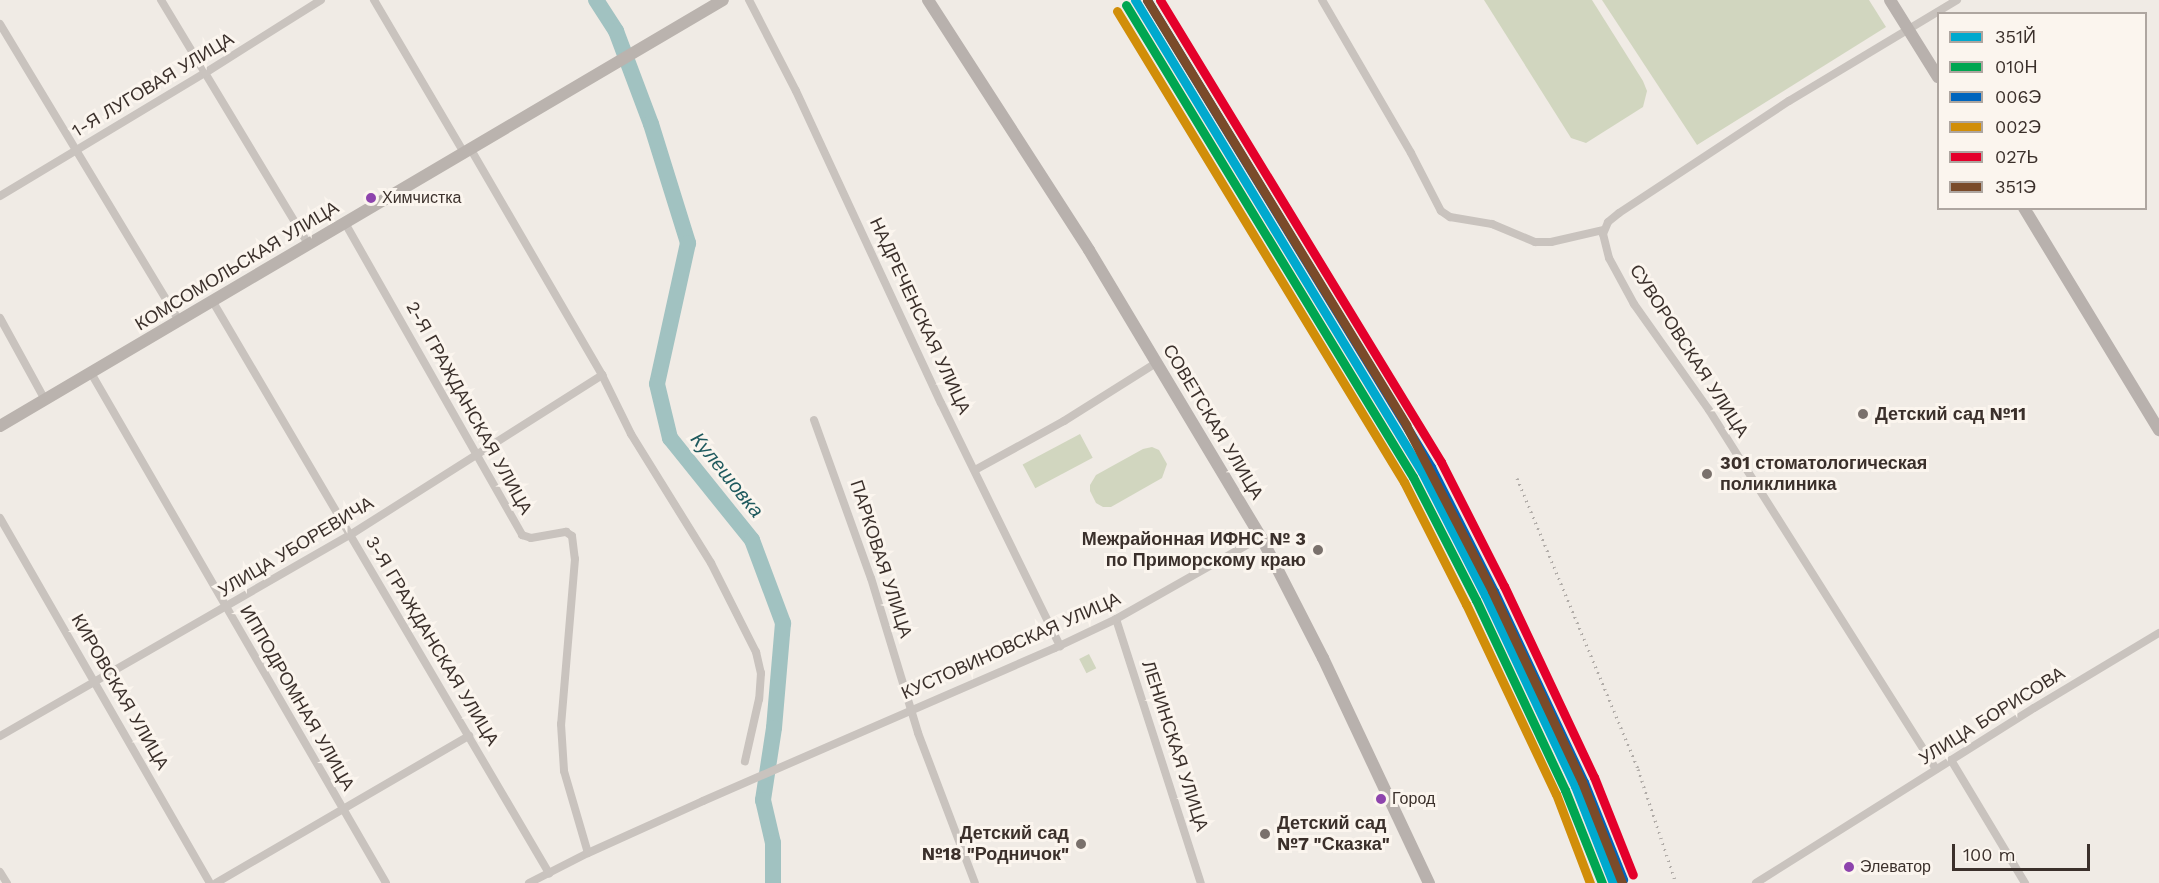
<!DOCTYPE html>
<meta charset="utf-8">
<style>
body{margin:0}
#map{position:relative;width:2159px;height:883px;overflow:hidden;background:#f0ebe5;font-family:"Work Sans",sans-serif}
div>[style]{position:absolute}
.green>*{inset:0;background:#d1d6bf;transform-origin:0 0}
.river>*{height:16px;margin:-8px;padding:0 8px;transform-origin:8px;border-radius:8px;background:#a1c2c1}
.street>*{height:8px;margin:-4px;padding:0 4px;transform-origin:4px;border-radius:4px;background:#c9c3be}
.secondary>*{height:12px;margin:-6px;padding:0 6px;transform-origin:6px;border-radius:6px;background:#bab3ae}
.primary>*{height:12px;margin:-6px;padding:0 6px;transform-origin:6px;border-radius:6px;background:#b8b1ad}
.rail>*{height:3px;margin-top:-1.5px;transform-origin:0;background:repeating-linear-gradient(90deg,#b1aca8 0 1.5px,transparent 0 6px)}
.rail-1>*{height:9px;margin:-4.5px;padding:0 4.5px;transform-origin:4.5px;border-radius:4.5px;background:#00a9ce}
.rail-2>*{height:9px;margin:-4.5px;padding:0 4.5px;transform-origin:4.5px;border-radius:4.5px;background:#00a651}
.rail-3>*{height:9px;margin:-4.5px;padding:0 4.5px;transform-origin:4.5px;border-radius:4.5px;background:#0065bd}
.rail-4>*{height:9px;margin:-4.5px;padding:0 4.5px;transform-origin:4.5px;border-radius:4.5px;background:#d18e09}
.rail-5>*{height:9px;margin:-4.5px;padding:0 4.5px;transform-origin:4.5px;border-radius:4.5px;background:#e4002b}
.rail-6>*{height:9px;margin:-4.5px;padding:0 4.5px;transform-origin:4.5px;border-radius:4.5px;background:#7a4b2a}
.dots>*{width:16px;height:16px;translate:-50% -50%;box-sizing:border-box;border:3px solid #fbf5ee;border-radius:50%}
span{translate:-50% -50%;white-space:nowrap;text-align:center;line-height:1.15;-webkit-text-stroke:6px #fbf5ee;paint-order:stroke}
.bus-label{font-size:16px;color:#3b302b}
.left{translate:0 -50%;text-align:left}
.street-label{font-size:18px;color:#3b302b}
.poi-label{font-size:18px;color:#3b302b;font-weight:700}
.right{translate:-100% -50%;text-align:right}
.water-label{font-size:20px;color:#1f5a5e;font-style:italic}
.legend{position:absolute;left:1937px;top:12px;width:210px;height:198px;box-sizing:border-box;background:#fbf5ee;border:2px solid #aea6a0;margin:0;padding:8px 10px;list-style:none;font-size:18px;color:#3b302b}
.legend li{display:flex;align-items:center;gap:12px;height:30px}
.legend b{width:30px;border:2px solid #aea6a0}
.scale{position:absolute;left:1952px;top:844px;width:138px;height:27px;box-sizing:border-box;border:3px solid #3b302b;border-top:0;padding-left:8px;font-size:18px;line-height:21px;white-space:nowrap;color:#3b302b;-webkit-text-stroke:4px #fbf5ee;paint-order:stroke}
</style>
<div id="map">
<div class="green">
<i style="clip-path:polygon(1484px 0,1592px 0,1643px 81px,1647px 91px,1643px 107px,1586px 143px,1571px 138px)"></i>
<i style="clip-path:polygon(1602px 0,1869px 0,1886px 27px,1697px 145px)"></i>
<i style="left:1080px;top:434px;width:27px;height:65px;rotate:62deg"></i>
<i style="clip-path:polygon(1152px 447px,1159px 450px,1167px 464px,1162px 478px,1111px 507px,1103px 507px,1096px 503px,1090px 491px,1090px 485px,1096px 475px,1143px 449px)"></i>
<i style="left:1089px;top:654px;width:16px;height:11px;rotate:63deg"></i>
</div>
<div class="river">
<i style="left:596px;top:0;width:37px;rotate:57deg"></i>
<i style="left:616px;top:31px;width:99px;rotate:69.4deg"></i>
<i style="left:651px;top:124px;width:125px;rotate:72.7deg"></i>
<i style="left:688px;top:243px;width:144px;rotate:102.4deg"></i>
<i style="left:657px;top:384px;width:56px;rotate:76.5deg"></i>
<i style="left:670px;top:438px;width:131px;rotate:51.2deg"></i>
<i style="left:752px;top:540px;width:89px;rotate:69.5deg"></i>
<i style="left:783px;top:623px;width:105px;rotate:94.9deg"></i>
<i style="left:774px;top:728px;width:73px;rotate:98.7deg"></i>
<i style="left:763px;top:800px;width:44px;rotate:76.9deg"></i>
<i style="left:773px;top:843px;width:40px;rotate:90deg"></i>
</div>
<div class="street">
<i style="left:161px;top:0;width:285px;rotate:58.9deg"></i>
<i style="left:374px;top:0;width:175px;rotate:59.5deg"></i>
<i style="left:749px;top:0;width:102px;rotate:62.7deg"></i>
<i style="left:796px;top:91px;width:344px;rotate:65.1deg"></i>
<i style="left:941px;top:403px;width:271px;rotate:63.9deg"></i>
<i style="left:1322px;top:0;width:177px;rotate:59.8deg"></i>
<i style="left:1411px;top:153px;width:65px;rotate:62.7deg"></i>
<i style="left:1441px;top:211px;width:11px;rotate:34deg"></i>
<i style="left:1450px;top:217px;width:43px;rotate:9.5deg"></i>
<i style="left:1492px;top:224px;width:47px;rotate:22.7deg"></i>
<i style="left:1535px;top:242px;width:16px"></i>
<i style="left:1551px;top:242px;width:53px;rotate:-13deg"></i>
<i style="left:0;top:24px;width:347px;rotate:58.9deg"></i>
<i style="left:470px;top:148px;width:263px;rotate:59.8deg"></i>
<i style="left:602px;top:375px;width:66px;rotate:63.8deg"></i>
<i style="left:631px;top:434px;width:152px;rotate:58.2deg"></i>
<i style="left:711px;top:563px;width:100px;rotate:63.2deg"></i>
<i style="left:756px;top:652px;width:22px;rotate:77deg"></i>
<i style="left:761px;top:673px;width:26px;rotate:94deg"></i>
<i style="left:759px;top:699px;width:64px;rotate:102.7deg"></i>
<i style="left:0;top:196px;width:239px;rotate:-31deg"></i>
<i style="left:205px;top:73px;width:137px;rotate:-32.2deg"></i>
<i style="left:345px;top:223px;width:359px;rotate:60.4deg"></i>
<i style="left:522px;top:535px;width:9px;rotate:18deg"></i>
<i style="left:531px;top:538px;width:36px;rotate:-10deg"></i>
<i style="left:566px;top:532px;width:7px;rotate:34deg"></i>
<i style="left:572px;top:536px;width:23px;rotate:83deg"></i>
<i style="left:575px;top:559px;width:166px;rotate:94.8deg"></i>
<i style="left:561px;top:724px;width:47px;rotate:86.3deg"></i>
<i style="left:564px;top:771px;width:85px;rotate:73.7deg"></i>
<i style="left:213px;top:302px;width:663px;rotate:59.53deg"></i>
<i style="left:0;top:318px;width:94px;rotate:61.2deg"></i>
<i style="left:91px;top:373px;width:589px;rotate:59.95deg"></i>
<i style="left:814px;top:420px;width:168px;rotate:70.2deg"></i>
<i style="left:871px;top:578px;width:162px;rotate:73.1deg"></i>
<i style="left:918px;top:733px;width:160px;rotate:69.2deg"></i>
<i style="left:975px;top:470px;width:102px;rotate:-28.8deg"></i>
<i style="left:1064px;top:421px;width:109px;rotate:-32.2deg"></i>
<i style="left:0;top:518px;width:421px;rotate:60.1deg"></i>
<i style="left:1116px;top:619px;width:277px;rotate:72.2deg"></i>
<i style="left:0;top:736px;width:404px;rotate:-29.9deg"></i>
<i style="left:350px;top:535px;width:299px;rotate:-32.4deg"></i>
<i style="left:1951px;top:760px;width:144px;rotate:59deg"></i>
<i style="left:1936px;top:769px;width:425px;rotate:-122.3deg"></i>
<i style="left:1709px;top:410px;width:130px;rotate:-125.3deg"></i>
<i style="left:1634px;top:304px;width:52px;rotate:-118.5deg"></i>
<i style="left:1609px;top:258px;width:25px;rotate:-104deg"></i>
<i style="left:1603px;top:234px;width:13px;rotate:-67deg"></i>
<i style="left:1608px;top:222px;width:14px;rotate:-39deg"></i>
<i style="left:1619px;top:213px;width:204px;rotate:-33.4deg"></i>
<i style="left:1789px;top:101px;width:196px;rotate:-31deg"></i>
<i style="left:0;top:872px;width:13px;rotate:58deg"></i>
<i style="left:216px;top:883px;width:293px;rotate:-30.2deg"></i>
<i style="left:529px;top:883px;width:66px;rotate:-27deg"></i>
<i style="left:588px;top:853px;width:126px;rotate:-24.3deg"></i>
<i style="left:703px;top:801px;width:384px;rotate:-23.5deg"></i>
<i style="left:1055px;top:648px;width:68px;rotate:-25.4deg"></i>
<i style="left:1116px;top:619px;width:167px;rotate:-29.5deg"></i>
<i style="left:1756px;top:883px;width:328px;rotate:-32.2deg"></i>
<i style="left:2034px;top:708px;width:146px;rotate:-31deg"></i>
</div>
<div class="secondary">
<i style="left:0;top:426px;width:839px;rotate:-30.51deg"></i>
</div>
<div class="primary">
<i style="left:928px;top:0;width:297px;rotate:57.2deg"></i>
<i style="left:1089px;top:250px;width:335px;rotate:59.1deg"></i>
<i style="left:1261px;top:537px;width:136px;rotate:62.9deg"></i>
<i style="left:1323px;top:658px;width:249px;rotate:64.8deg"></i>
<i style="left:1890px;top:0;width:91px;rotate:58.1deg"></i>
<i style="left:2024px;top:208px;width:260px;rotate:58.7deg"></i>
</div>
<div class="rail">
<i style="left:1517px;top:478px;width:315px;rotate:67.4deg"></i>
<i style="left:1638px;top:769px;width:120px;rotate:71.6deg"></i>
</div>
<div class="rail-1">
<i style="left:1135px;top:0;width:552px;rotate:58.7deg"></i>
<i style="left:1422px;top:472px;width:138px;rotate:62.9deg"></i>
<i style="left:1485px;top:595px;width:211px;rotate:64.8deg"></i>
<i style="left:1575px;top:786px;width:104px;rotate:68.6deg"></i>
</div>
<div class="rail-2">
<i style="left:1126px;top:5px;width:552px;rotate:58.7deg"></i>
<i style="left:1413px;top:477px;width:138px;rotate:62.9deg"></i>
<i style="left:1476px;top:600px;width:210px;rotate:64.9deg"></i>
<i style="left:1565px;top:790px;width:100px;rotate:68.3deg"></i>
</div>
<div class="rail-3">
<i style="left:1147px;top:0;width:547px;rotate:58.69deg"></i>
<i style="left:1431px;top:467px;width:139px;rotate:63.1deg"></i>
<i style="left:1494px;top:591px;width:211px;rotate:64.8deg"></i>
<i style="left:1584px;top:782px;width:105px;rotate:68.1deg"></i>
</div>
<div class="rail-4">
<i style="left:1117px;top:11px;width:552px;rotate:58.64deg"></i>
<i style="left:1404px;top:482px;width:137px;rotate:63.1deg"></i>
<i style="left:1466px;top:604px;width:210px;rotate:64.7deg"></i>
<i style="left:1556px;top:794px;width:95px;rotate:69.1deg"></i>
</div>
<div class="rail-5">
<i style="left:1160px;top:0;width:541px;rotate:58.69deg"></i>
<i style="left:1441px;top:462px;width:139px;rotate:63.1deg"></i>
<i style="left:1504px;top:586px;width:211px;rotate:64.8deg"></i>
<i style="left:1594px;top:777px;width:105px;rotate:68.3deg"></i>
</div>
<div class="rail-6">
<i style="left:1147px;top:0;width:498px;rotate:58.6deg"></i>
<i style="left:1406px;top:425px;width:187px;rotate:62.6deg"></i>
<i style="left:1492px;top:591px;width:211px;rotate:64.8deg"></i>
<i style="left:1582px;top:782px;width:109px;rotate:68.4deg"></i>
</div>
<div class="dots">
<i style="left:371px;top:198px;background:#8e44ad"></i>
<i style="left:1863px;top:414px;background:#7a716c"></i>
<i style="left:1707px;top:474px;background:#7a716c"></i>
<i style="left:1318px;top:550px;background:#7a716c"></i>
<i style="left:1381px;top:799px;background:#8e44ad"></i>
<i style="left:1265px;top:834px;background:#7a716c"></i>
<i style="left:1081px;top:844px;background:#7a716c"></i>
<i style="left:1849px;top:867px;background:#8e44ad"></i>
</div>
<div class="bus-label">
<span class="left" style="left:382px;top:198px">Химчистка</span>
<span class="left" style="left:1392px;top:799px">Город</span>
<span class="left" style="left:1860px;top:867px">Элеватор</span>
</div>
<div class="street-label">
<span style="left:153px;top:85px;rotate:-31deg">1-Я ЛУГОВАЯ УЛИЦА</span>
<span style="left:237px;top:266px;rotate:-31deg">КОМСОМОЛЬСКАЯ УЛИЦА</span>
<span style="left:920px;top:316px;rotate:65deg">НАДРЕЧЕНСКАЯ УЛИЦА</span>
<span style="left:1689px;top:351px;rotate:57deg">СУВОРОВСКАЯ УЛИЦА</span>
<span style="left:469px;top:408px;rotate:61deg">2-Я ГРАЖДАНСКАЯ УЛИЦА</span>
<span style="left:1213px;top:422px;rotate:59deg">СОВЕТСКАЯ УЛИЦА</span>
<span style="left:296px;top:547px;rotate:-31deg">УЛИЦА УБОРЕВИЧА</span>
<span style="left:881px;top:559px;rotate:72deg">ПАРКОВАЯ УЛИЦА</span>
<span style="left:432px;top:641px;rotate:59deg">3-Я ГРАЖДАНСКАЯ УЛИЦА</span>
<span style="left:1011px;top:646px;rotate:-24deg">КУСТОВИНОВСКАЯ УЛИЦА</span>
<span style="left:120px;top:692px;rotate:60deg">КИРОВСКАЯ УЛИЦА</span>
<span style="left:297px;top:698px;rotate:60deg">ИППОДРОМНАЯ УЛИЦА</span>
<span style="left:1992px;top:716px;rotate:-32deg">УЛИЦА БОРИСОВА</span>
<span style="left:1175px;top:746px;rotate:72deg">ЛЕНИНСКАЯ УЛИЦА</span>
</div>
<div class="poi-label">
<span class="left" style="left:1875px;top:414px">Детский сад №11</span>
<span class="left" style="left:1720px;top:474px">301 стоматологическая<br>поликлиника</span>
<span class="right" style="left:1306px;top:550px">Межрайонная ИФНС № 3<br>по Приморскому краю</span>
<span class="left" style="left:1277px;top:834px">Детский сад<br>№7 "Сказка"</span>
<span class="right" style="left:1069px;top:844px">Детский сад<br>№18 "Родничок"</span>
</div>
<div class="water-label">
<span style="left:727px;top:475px;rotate:51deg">Кулешовка</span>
</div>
<ul class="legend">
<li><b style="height:8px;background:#00a9ce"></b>351Й</li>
<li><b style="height:8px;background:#00a651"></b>010Н</li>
<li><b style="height:8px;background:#0065bd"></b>006Э</li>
<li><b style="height:8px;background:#d18e09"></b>002Э</li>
<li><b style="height:8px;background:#e4002b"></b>027Ь</li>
<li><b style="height:8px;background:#7a4b2a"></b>351Э</li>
</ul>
<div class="scale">100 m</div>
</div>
